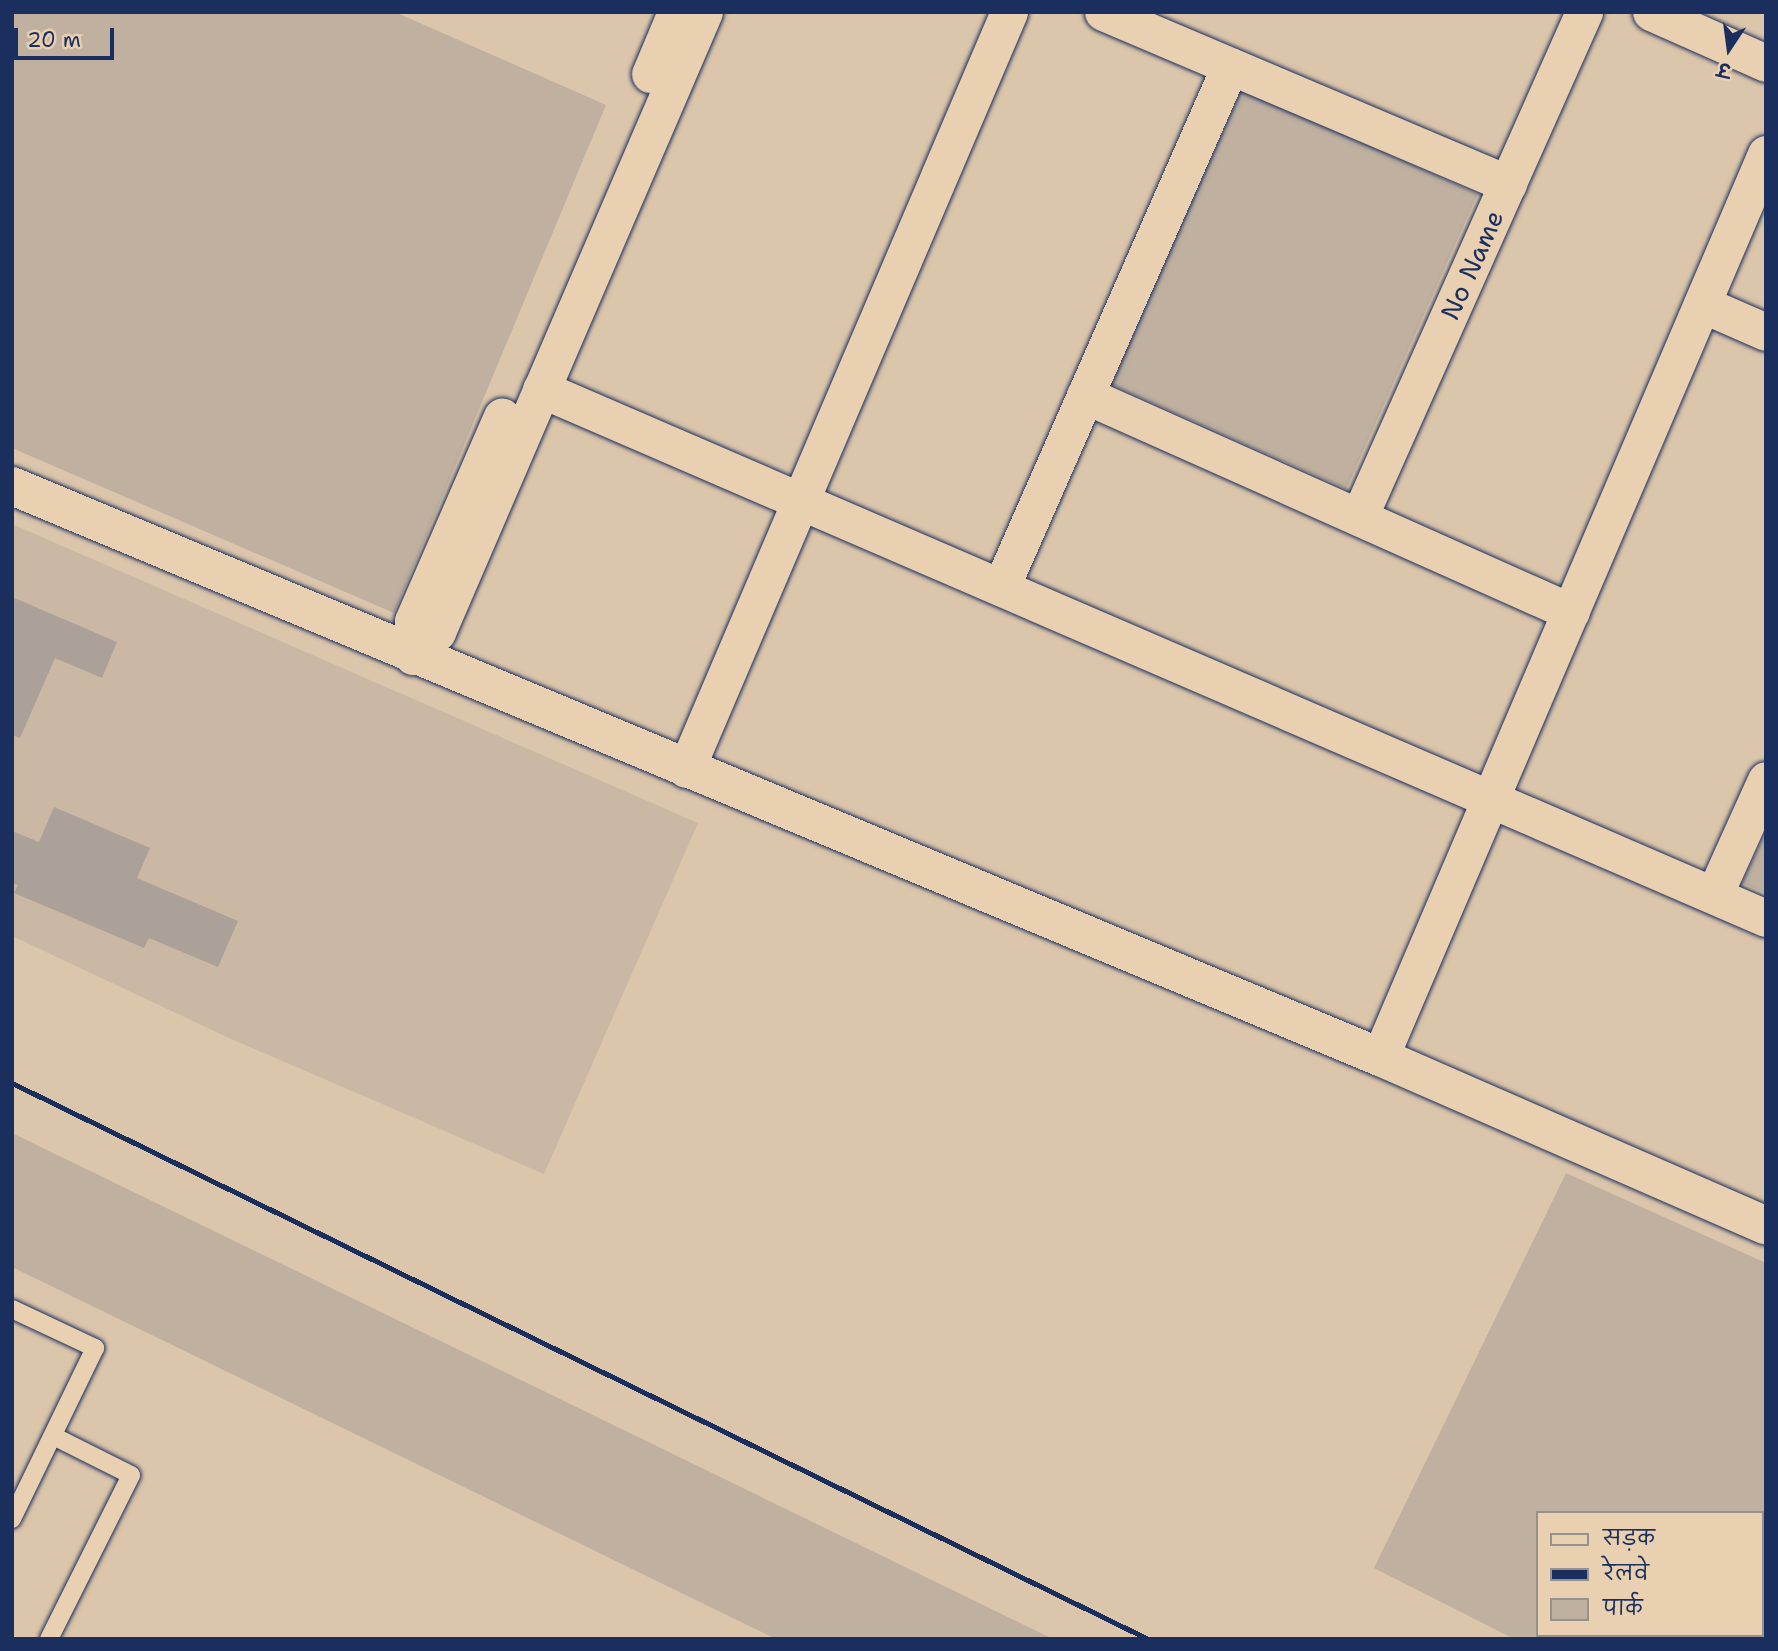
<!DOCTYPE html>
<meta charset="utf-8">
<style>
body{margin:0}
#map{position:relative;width:1778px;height:1651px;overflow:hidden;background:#dcc6ab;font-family:"Shantell Sans","Playpen Sans Deva",sans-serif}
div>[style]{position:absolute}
.built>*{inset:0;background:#cab8a4}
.green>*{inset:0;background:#bfb0a0;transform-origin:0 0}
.building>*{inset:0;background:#aca198}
.roads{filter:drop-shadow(0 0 2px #1b2f5e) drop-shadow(0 0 2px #1b2f5e)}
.service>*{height:18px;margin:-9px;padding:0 9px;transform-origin:9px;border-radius:9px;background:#e8d0b0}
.minor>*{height:37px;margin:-18.5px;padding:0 18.5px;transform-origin:18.5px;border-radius:18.5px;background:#e8d0b0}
.tertiary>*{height:38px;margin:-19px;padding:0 19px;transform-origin:19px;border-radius:19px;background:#e8d0b0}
.rail>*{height:5px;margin:-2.5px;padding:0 2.5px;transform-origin:2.5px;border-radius:2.5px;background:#1b2f5e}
span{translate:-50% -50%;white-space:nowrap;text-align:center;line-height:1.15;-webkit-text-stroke:7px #e8d0b0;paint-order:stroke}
.street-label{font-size:26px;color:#1b2f5e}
.frame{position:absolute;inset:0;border:14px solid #1b2f5e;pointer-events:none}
.legend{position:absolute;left:1536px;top:1511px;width:228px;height:126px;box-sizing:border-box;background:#e8d0b0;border:2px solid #96908f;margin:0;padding:9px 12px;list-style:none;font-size:21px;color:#1b2f5e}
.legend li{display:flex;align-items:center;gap:14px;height:35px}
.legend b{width:35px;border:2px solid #96908f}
.north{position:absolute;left:1694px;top:14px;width:70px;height:70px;-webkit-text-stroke:5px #e8d0b0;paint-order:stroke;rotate:193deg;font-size:19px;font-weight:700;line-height:28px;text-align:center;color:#1b2f5e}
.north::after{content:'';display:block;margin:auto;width:24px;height:32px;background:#1b2f5e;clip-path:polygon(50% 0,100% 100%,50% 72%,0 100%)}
.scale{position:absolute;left:14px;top:28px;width:100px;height:32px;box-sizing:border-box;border:4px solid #1b2f5e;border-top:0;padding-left:9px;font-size:21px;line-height:24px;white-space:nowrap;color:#1b2f5e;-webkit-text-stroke:5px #e8d0b0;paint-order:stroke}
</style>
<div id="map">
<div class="built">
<i style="clip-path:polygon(12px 524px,698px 823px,544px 1174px,229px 1038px,12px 936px)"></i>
</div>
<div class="green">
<i style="clip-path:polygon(12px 12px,395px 12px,606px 105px,394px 613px,12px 448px)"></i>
<i style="left:1242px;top:89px;width:258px;height:323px;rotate:24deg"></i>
<i style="clip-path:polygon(1766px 832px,1766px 893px,1742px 883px)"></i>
<i style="clip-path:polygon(12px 1133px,455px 1348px,1053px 1639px,776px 1639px,12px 1267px)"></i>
<i style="clip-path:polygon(evenodd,1566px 1173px,1766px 1263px,1766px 1639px,1514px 1639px,1374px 1568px,1566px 1173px,1538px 1513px,1762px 1513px,1762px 1635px,1538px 1635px,1538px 1513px)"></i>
</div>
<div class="building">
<i style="clip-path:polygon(12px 597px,117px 642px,102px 678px,55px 658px,20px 738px,12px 735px)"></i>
<i style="clip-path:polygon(54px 807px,150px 848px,137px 878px,238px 921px,218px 967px,149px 938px,144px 948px,14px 893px,18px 885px,12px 883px,12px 831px,39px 842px)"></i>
</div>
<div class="roads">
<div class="service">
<i style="left:12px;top:1309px;width:92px;rotate:25.2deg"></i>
<i style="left:95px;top:1348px;width:190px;rotate:115.9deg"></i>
<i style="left:49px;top:1639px;width:183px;rotate:-63.4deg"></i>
<i style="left:131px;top:1475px;width:87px;rotate:-153.4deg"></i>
</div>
<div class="minor">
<i style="left:1103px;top:12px;width:440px;rotate:23deg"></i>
<i style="left:1651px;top:12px;width:126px;rotate:23.9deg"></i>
<i style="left:650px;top:74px;width:67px;rotate:-67.2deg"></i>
<i style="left:1702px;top:304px;width:70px;rotate:23.6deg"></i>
<i style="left:541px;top:389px;width:1334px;rotate:23.36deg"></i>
<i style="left:1085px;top:395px;width:532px;rotate:24.06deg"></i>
<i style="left:1359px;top:517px;width:553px;rotate:-65.98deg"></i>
<i style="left:1001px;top:587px;width:569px;rotate:-66.27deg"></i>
<i style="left:413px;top:656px;width:34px;rotate:-45deg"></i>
<i style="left:437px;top:632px;width:675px;rotate:-66.7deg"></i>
<i style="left:413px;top:656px;width:35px;rotate:-90deg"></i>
<i style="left:413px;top:621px;width:223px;rotate:-66.5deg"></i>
<i style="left:686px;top:769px;width:823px;rotate:-66.89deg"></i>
<i style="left:1714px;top:895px;width:126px;rotate:-65.7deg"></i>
<i style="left:1380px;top:1057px;width:982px;rotate:-66.86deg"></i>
</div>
<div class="tertiary">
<i style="left:12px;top:486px;width:1482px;rotate:22.66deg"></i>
<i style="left:1380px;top:1057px;width:421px;rotate:23.6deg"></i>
</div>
</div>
<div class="rail">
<i style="left:12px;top:1083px;width:1265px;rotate:26.08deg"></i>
</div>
<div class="street-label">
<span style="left:1472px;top:265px;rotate:-66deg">No Name</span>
</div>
<div class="frame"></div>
<ul class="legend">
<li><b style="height:9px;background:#e8d0b0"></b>सड़क</li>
<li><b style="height:9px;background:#1b2f5e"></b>रेलवे</li>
<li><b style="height:19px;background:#bfb0a0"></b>पार्क</li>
</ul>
<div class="north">उ</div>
<div class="scale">20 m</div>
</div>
